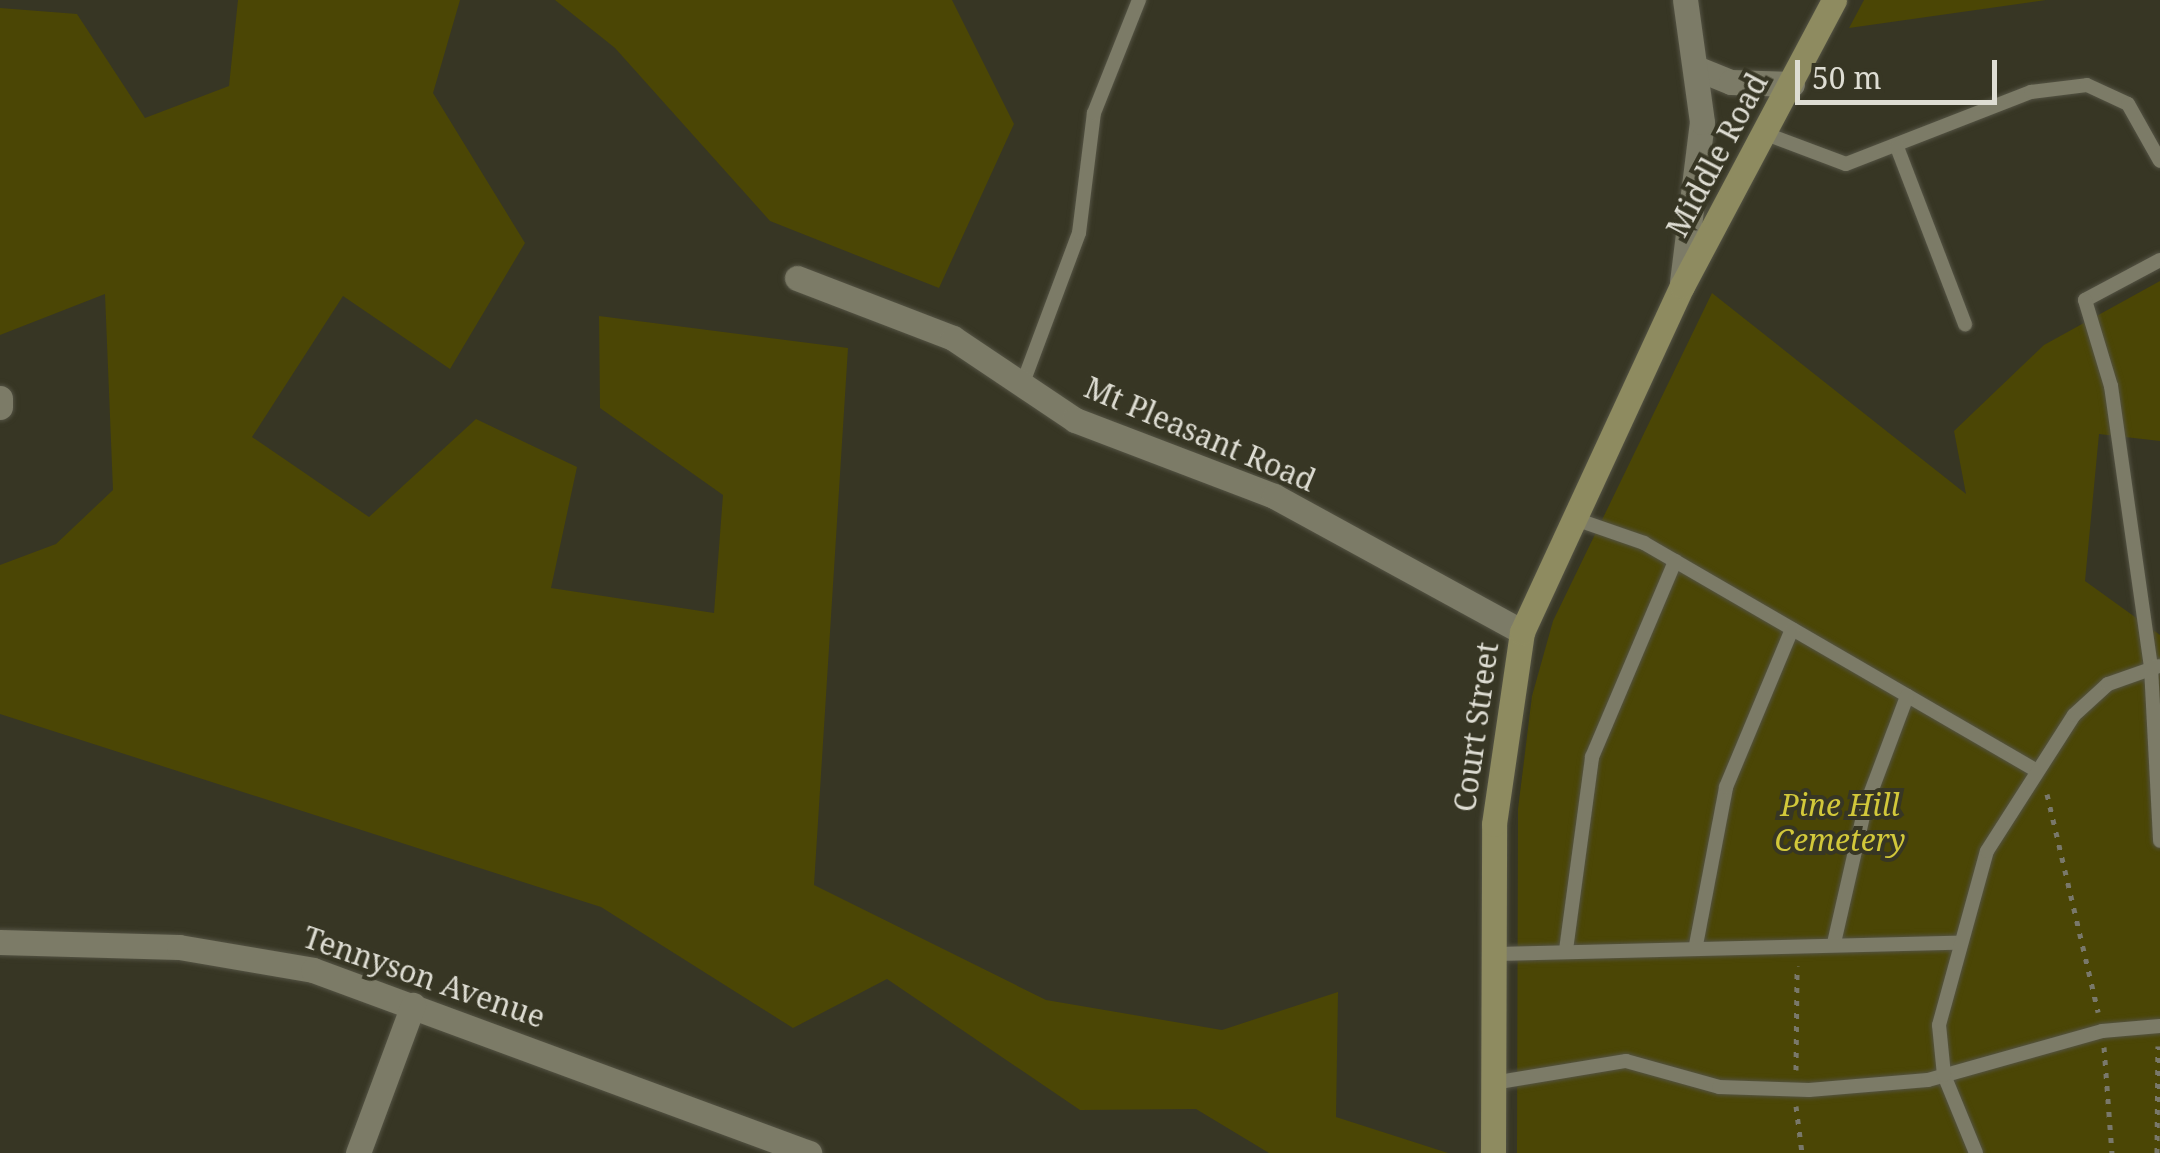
<!DOCTYPE html>
<style>
body{margin:0}
#map{position:relative;width:2160px;height:1153px;overflow:hidden;background:#373624;font-family:"Noto Serif",serif}
div>[style]{position:absolute}
.green>*{inset:0;background:#4b4605}
.path>*{height:5px;margin-top:-2.5px;transform-origin:0;background:repeating-linear-gradient(90deg,#79786a 0 5px,transparent 0 13px)}
.roads{filter:drop-shadow(0 0 2px #545344) drop-shadow(0 0 2px #545344)}
.lane>*{height:14px;margin:-7px;padding:0 7px;transform-origin:7px;border-radius:7px;background:#7c7b67}
.street>*{height:25px;margin:-12.5px;padding:0 12.5px;transform-origin:12.5px;border-radius:12.5px;background:#7c7b67}
.secondary>*{height:25px;margin:-12.5px;padding:0 12.5px;transform-origin:12.5px;border-radius:12.5px;background:#8e8b60}
span{translate:-50% -50%;white-space:nowrap;text-align:center;line-height:1.15;-webkit-text-stroke:8px #373624;paint-order:stroke}
.street-label{font-size:30px;color:#deddd3}
.park-label{font-size:30px;color:#d2c83a;font-style:italic}
.scale{position:absolute;left:1795px;top:60px;width:202px;height:45px;box-sizing:border-box;border:5px solid #deddd3;border-top:0;padding-left:12px;font-size:30px;line-height:35px;white-space:nowrap;color:#deddd3;-webkit-text-stroke:8px #373624;paint-order:stroke}
</style>
<div id="map">
<div class="green">
<i style="clip-path:polygon(238px 0,460px 0,433px 93px,525px 243px,450px 369px,343px 296px,252px 437px,369px 517px,476px 419px,577px 467px,551px 588px,714px 613px,723px 495px,600px 408px,599px 316px,848px 348px,814px 885px,1046px 1000px,1222px 1030px,1338px 992px,1336px 1117px,1448px 1153px,1269px 1153px,1196px 1109px,1080px 1110px,887px 979px,793px 1028px,601px 907px,0 714px,0 565px,56px 544px,113px 490px,105px 294px,0 335px,0 8px,77px 14px,145px 118px,229px 86px)"></i>
<i style="clip-path:polygon(555px 0,952px 0,1014px 124px,939px 288px,770px 221px,615px 48px)"></i>
<i style="clip-path:polygon(1864px 0,2046px 0,1849px 28px)"></i>
<i style="clip-path:polygon(2160px 281px,2160px 441px,2099px 434px,2085px 581px,2160px 635px,2160px 1153px,1517px 1153px,1518px 809px,1532px 696px,1553px 621px,1712px 293px,1966px 494px,1954px 431px,2044px 345px)"></i>
</div>
<div class="path">
<i style="left:2047px;top:794px;width:224px;rotate:76.8deg"></i>
<i style="left:2104px;top:1047px;width:106px;rotate:85.7deg"></i>
<i style="left:1796px;top:1070px;width:104px;rotate:-89.4deg"></i>
<i style="left:1796px;top:1106px;width:47px;rotate:82.7deg"></i>
<i style="left:2157px;top:1153px;width:107px;rotate:-89.5deg"></i>
</div>
<div class="roads">
<div class="lane">
<i style="left:1766px;top:134px;width:85px;rotate:20.6deg"></i>
<i style="left:1846px;top:164px;width:199px;rotate:-21.3deg"></i>
<i style="left:2031px;top:92px;width:56px;rotate:-7.1deg"></i>
<i style="left:2087px;top:85px;width:45px;rotate:24.9deg"></i>
<i style="left:2128px;top:104px;width:65px;rotate:60.7deg"></i>
<i style="left:1897px;top:147px;width:190px;rotate:69deg"></i>
<i style="left:2160px;top:260px;width:85px;rotate:151.9deg"></i>
<i style="left:2085px;top:300px;width:90px;rotate:73.2deg"></i>
<i style="left:2111px;top:386px;width:284px;rotate:81.9deg"></i>
<i style="left:2151px;top:667px;width:174px;rotate:87deg"></i>
<i style="left:1024px;top:380px;width:157px;rotate:-69.5deg"></i>
<i style="left:1079px;top:233px;width:121px;rotate:-82.9deg"></i>
<i style="left:1094px;top:113px;width:122px;rotate:-68.3deg"></i>
<i style="left:1572px;top:518px;width:76px;rotate:19.1deg"></i>
<i style="left:1644px;top:543px;width:451px;rotate:30.1deg"></i>
<i style="left:1834px;top:943px;width:139px;rotate:-77.1deg"></i>
<i style="left:1865px;top:808px;width:120px;rotate:-69.4deg"></i>
<i style="left:1696px;top:945px;width:161px;rotate:-79.2deg"></i>
<i style="left:1726px;top:787px;width:171px;rotate:-67.3deg"></i>
<i style="left:1566px;top:950px;width:195px;rotate:-82.3deg"></i>
<i style="left:1592px;top:757px;width:213px;rotate:-67deg"></i>
<i style="left:1494px;top:954px;width:464px;rotate:-1.4deg"></i>
<i style="left:1493px;top:1083px;width:135px;rotate:-9.4deg"></i>
<i style="left:1626px;top:1061px;width:97px;rotate:15.6deg"></i>
<i style="left:1719px;top:1087px;width:90px;rotate:1.9deg"></i>
<i style="left:1809px;top:1090px;width:119px;rotate:-4.8deg"></i>
<i style="left:1928px;top:1080px;width:181px;rotate:-15.7deg"></i>
<i style="left:2102px;top:1031px;width:58px;rotate:-4.9deg"></i>
<i style="left:1976px;top:1153px;width:84px;rotate:-112.3deg"></i>
<i style="left:1944px;top:1075px;width:50px;rotate:-95.7deg"></i>
<i style="left:1939px;top:1025px;width:180px;rotate:-74.6deg"></i>
<i style="left:1987px;top:851px;width:161px;rotate:-57.4deg"></i>
<i style="left:2074px;top:715px;width:46px;rotate:-42.4deg"></i>
<i style="left:2108px;top:684px;width:54px;rotate:-19.4deg"></i>
</div>
<div class="street">
<i style="left:1701px;top:70px;width:32px;rotate:22deg"></i>
<i style="left:1731px;top:82px;width:61px;rotate:1.9deg"></i>
<i style="left:797px;top:278px;width:167px;rotate:21deg"></i>
<i style="left:953px;top:338px;width:147px;rotate:33.9deg"></i>
<i style="left:1075px;top:420px;width:213px;rotate:20.9deg"></i>
<i style="left:1274px;top:496px;width:283px;rotate:28.7deg"></i>
<i style="left:1682px;top:282px;width:161px;rotate:-82.9deg"></i>
<i style="left:1702px;top:122px;width:123px;rotate:-97.9deg"></i>
<i style="left:0;top:398px;width:9px;rotate:90deg"></i>
<i style="left:0;top:942px;width:179px;rotate:1.6deg"></i>
<i style="left:179px;top:947px;width:136px;rotate:9.7deg"></i>
<i style="left:313px;top:970px;width:529px;rotate:20.25deg"></i>
<i style="left:358px;top:1153px;width:158px;rotate:-69.6deg"></i>
</div>
<div class="secondary">
<i style="left:1493px;top:1153px;width:329px;rotate:-89.8deg"></i>
<i style="left:1494px;top:824px;width:194px;rotate:-81.7deg"></i>
<i style="left:1522px;top:632px;width:381px;rotate:-65.2deg"></i>
<i style="left:1682px;top:286px;width:324px;rotate:-62deg"></i>
</div>
</div>
<div class="street-label">
<span style="left:1717px;top:155px;rotate:-62deg">Middle Road</span>
<span style="left:1200px;top:434px;rotate:23deg">Mt Pleasant Road</span>
<span style="left:1476px;top:727px;rotate:-82deg">Court Street</span>
<span style="left:424px;top:977px;rotate:19deg">Tennyson Avenue</span>
</div>
<div class="park-label">
<span style="left:1840px;top:822px">Pine Hill<br>Cemetery</span>
</div>
<div class="scale">50 m</div>
</div>
